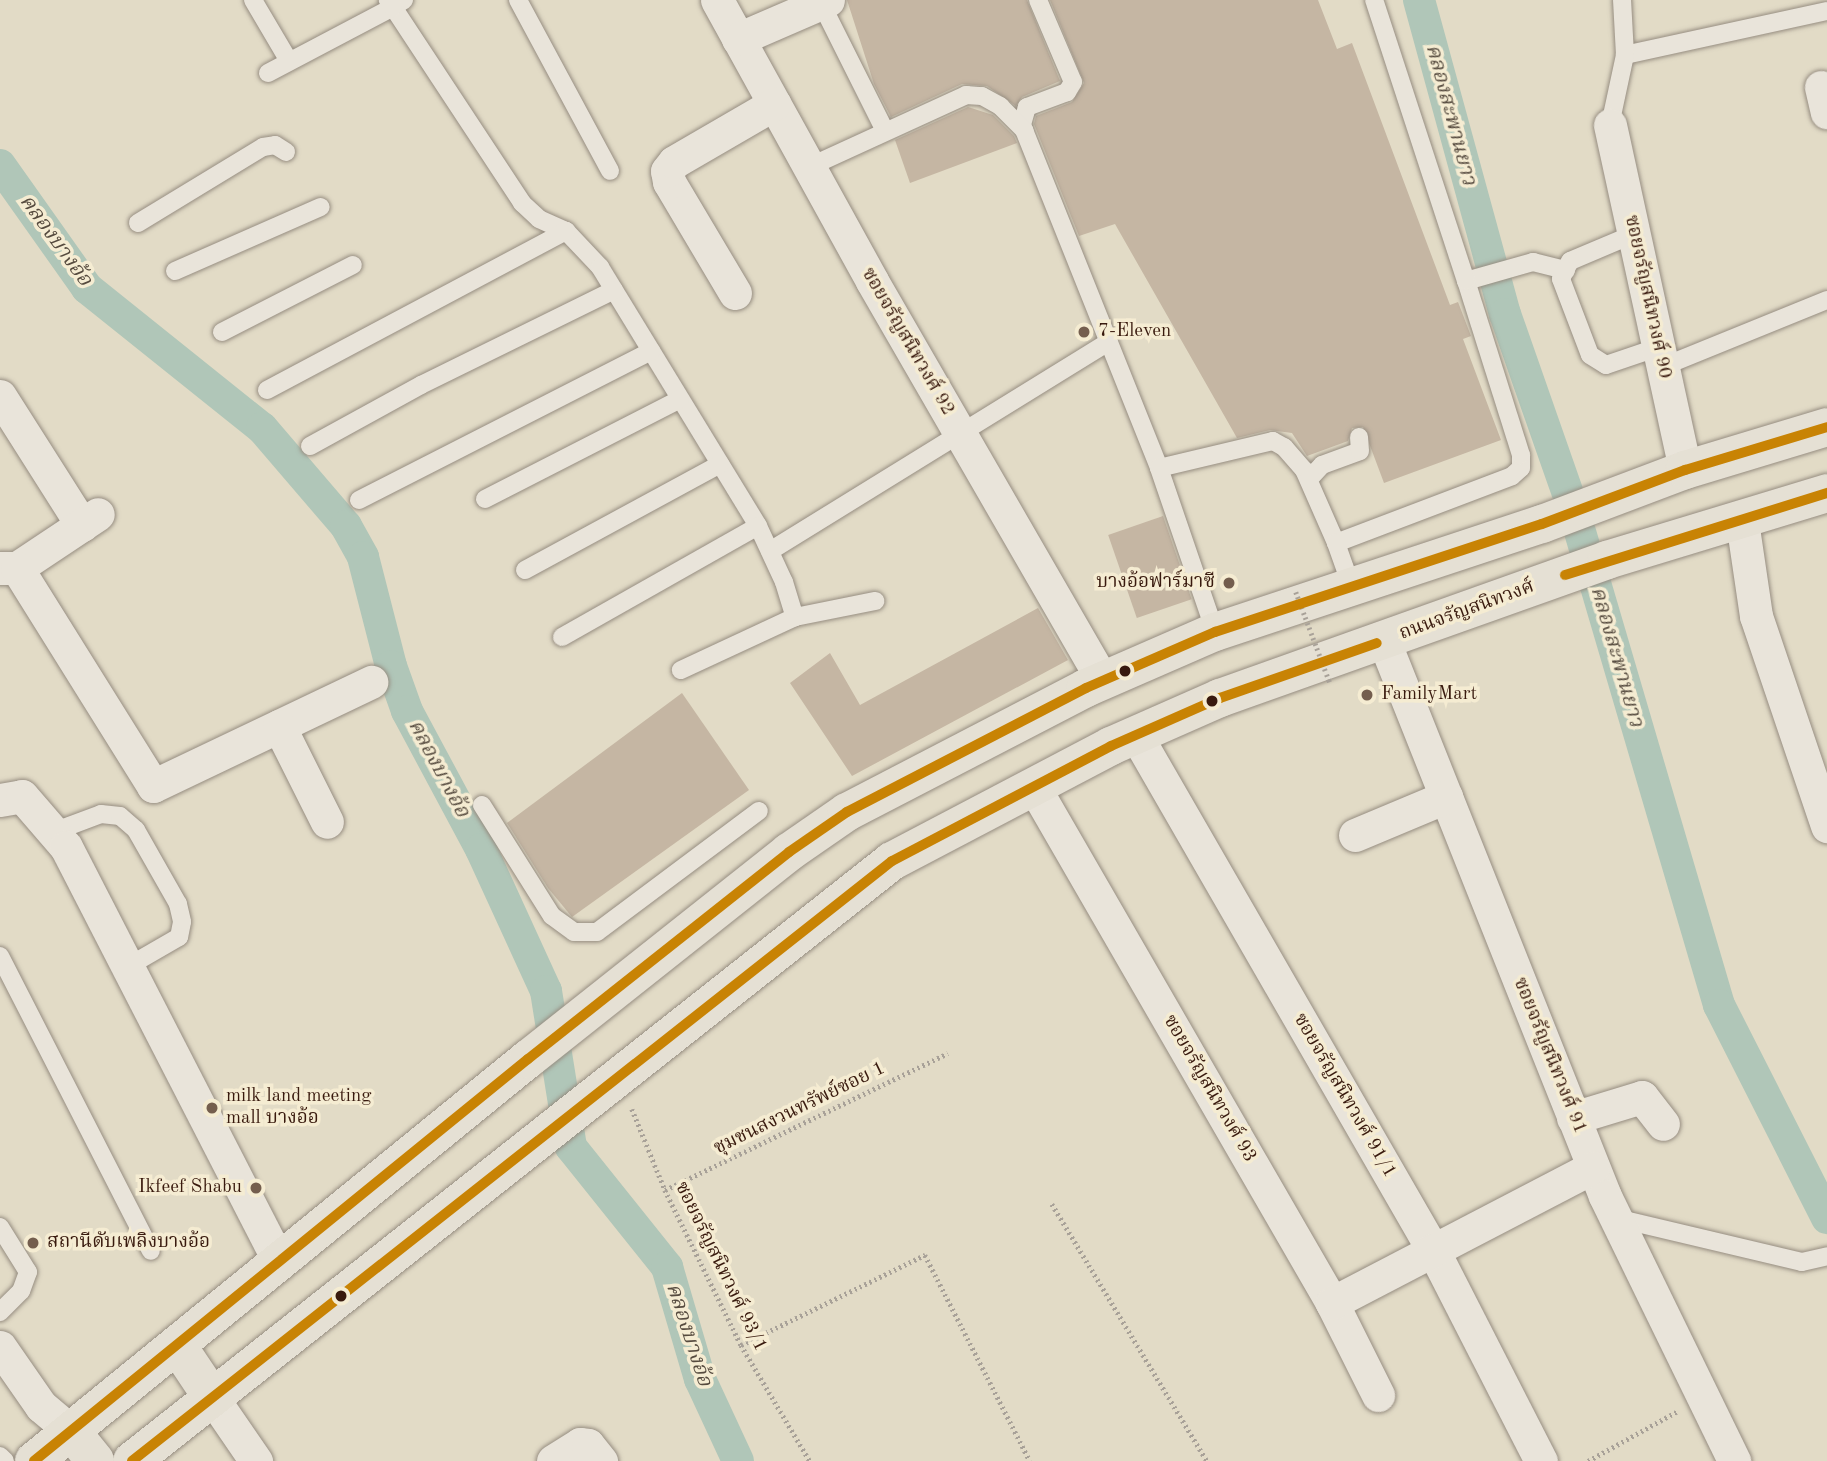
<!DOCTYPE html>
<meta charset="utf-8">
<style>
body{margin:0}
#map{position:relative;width:1827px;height:1461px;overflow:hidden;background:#e2dbc6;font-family:"Old Standard TT","Noto Serif Thai",serif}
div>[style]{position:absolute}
.canal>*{height:32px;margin:-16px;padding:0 16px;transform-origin:16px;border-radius:16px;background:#b0c6b8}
.building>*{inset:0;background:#c5b6a3;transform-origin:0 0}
.path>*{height:4.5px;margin-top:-2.25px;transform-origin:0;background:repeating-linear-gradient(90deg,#a8a198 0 2px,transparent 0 5.5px)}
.roads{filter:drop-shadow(0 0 2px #968d81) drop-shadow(0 0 2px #968d81)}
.service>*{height:18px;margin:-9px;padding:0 9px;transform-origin:9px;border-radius:9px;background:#e9e4da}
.minor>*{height:33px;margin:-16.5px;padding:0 16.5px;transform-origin:16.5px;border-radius:16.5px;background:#e9e4da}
.primary>*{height:38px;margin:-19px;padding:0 19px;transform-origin:19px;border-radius:19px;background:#e5e0d4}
.path-bridge>*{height:4.5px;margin-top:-2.25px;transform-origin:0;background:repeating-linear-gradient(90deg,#a8a198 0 2px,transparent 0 5.5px)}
.bus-1>*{height:10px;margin:-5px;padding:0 5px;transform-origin:5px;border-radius:5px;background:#c88304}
.dots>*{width:19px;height:19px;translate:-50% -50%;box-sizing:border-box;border:4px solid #f5ecd2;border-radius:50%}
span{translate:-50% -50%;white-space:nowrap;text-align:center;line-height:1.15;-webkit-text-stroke:7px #f5ecd2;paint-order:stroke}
.street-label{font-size:19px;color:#391a0e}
.poi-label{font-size:19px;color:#391a0e}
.left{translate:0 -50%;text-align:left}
.right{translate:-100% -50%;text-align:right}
.water-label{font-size:21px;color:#564b3f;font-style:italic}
</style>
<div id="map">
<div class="canal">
<i style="left:1419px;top:0;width:326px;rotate:74.7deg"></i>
<i style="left:1505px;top:314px;width:206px;rotate:70.7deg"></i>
<i style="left:1573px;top:508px;width:518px;rotate:73.63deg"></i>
<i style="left:1719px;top:1005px;width:239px;rotate:63.1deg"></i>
<i style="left:0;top:165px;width:151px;rotate:54.7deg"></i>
<i style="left:87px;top:288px;width:224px;rotate:38.7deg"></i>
<i style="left:262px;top:428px;width:129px;rotate:49.4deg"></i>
<i style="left:346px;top:526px;width:35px;rotate:61deg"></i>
<i style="left:363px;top:557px;width:113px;rotate:75.6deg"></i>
<i style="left:391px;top:666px;width:48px;rotate:70.4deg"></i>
<i style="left:407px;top:711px;width:157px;rotate:61.8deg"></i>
<i style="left:481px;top:849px;width:156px;rotate:65.4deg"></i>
<i style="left:546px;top:991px;width:158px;rotate:80.9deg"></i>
<i style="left:571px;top:1147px;width:154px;rotate:51.3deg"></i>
<i style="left:667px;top:1267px;width:117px;rotate:73.6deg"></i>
<i style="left:700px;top:1379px;width:90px;rotate:65.1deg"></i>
</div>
<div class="building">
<i style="clip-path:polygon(847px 0,1027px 0,1060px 81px,1022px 97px,1016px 106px,987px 86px,962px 84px,891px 117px,874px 84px)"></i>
<i style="clip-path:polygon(1050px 0,1318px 0,1337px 49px,1352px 43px,1450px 305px,1458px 302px,1471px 336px,1463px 339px,1501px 440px,1384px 483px,1363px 427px,1352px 428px,1348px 441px,1307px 456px,1292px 433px,1270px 430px,1237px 438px,1115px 224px,1079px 236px,1034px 124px,1036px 116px,1072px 102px,1084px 83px)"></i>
<i style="clip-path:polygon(968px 107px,993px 115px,1014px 136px,1017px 143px,910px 183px,895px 140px)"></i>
<i style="left:1163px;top:516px;width:88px;height:58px;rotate:71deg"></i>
<i style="clip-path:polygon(1038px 608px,1068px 660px,852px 776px,790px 683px,830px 653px,860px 705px)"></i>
<i style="clip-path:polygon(682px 693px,749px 790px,572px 917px,548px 888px,507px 823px)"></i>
</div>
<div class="path">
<i style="left:632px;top:1109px;width:87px;rotate:67.8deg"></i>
<i style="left:665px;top:1190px;width:173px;rotate:63.9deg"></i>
<i style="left:741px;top:1345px;width:135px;rotate:59.3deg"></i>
<i style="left:665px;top:1190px;width:314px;rotate:-25.8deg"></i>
<i style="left:1052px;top:1204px;width:300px;rotate:58.9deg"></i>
<i style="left:741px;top:1345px;width:205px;rotate:-26.1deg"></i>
<i style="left:925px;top:1255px;width:231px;rotate:63deg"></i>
<i style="left:1588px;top:1461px;width:103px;rotate:-29.1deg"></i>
</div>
<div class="roads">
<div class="service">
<i style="left:253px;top:0;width:71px;rotate:59.5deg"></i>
<i style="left:404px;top:0;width:13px;rotate:148deg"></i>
<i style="left:393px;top:7px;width:235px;rotate:56.6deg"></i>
<i style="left:522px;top:203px;width:23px;rotate:43deg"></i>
<i style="left:539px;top:219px;width:30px;rotate:24deg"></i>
<i style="left:566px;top:231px;width:50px;rotate:46.6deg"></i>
<i style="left:600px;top:267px;width:303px;rotate:58.6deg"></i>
<i style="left:758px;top:526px;width:62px;rotate:65.1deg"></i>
<i style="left:784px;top:582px;width:37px;rotate:73deg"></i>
<i style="left:795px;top:617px;width:126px;rotate:155.1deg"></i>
<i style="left:518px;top:0;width:194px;rotate:61.7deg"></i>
<i style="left:1038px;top:0;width:89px;rotate:66.9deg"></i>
<i style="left:1073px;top:82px;width:12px;rotate:121deg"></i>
<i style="left:1067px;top:92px;width:43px;rotate:159.4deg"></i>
<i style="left:1027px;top:107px;width:19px;rotate:106deg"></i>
<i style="left:1022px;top:125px;width:369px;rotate:68.2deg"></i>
<i style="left:1159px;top:468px;width:173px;rotate:71.1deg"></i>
<i style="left:821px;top:3px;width:143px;rotate:63.4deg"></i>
<i style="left:1625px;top:55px;width:207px;rotate:-12.3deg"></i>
<i style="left:268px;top:73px;width:141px;rotate:-27.8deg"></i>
<i style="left:393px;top:7px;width:9px;rotate:-126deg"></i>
<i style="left:1610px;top:125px;width:72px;rotate:-77.9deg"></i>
<i style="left:1625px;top:55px;width:55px;rotate:-93.1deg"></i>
<i style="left:809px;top:167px;width:173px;rotate:-24.6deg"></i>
<i style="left:966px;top:95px;width:16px;rotate:4deg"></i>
<i style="left:982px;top:96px;width:21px;rotate:29deg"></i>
<i style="left:1000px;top:106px;width:35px;rotate:45deg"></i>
<i style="left:138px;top:223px;width:146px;rotate:-31.3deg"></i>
<i style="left:263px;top:147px;width:12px;rotate:-9deg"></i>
<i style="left:275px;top:145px;width:13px;rotate:32deg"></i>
<i style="left:1634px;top:234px;width:69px;rotate:157.1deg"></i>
<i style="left:1570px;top:261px;width:20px;rotate:117deg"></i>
<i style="left:1561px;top:279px;width:81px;rotate:69.1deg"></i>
<i style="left:1590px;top:355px;width:19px;rotate:32deg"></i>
<i style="left:1606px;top:365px;width:56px;rotate:-18.8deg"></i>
<i style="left:175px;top:271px;width:159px;rotate:-23.7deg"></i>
<i style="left:1466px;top:281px;width:70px;rotate:-15.8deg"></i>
<i style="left:1533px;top:262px;width:34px;rotate:14deg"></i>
<i style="left:222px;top:332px;width:147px;rotate:-27.1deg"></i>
<i style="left:1662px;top:367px;width:178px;rotate:-22.1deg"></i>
<i style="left:267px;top:390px;width:339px;rotate:-28deg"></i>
<i style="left:310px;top:446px;width:127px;rotate:-28.8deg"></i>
<i style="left:421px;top:385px;width:215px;rotate:-26.2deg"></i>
<i style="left:1159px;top:468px;width:117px;rotate:-13.3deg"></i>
<i style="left:1273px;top:441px;width:13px;rotate:29deg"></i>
<i style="left:1284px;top:447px;width:30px;rotate:49deg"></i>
<i style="left:1304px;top:470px;width:80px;rotate:66.3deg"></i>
<i style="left:1336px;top:543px;width:188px;rotate:-20.8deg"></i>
<i style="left:1512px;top:476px;width:12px;rotate:-42deg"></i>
<i style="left:1521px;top:468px;width:13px;rotate:-90deg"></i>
<i style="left:1521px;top:455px;width:182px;rotate:-107.5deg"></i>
<i style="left:1466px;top:281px;width:296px;rotate:-108.1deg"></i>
<i style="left:1309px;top:479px;width:19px;rotate:-47deg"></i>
<i style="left:1322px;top:465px;width:40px;rotate:-20.2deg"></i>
<i style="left:1360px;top:451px;width:14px;rotate:-94deg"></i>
<i style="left:485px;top:499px;width:219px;rotate:-27.1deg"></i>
<i style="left:359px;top:500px;width:328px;rotate:-27deg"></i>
<i style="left:1336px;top:543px;width:48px;rotate:70.4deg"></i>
<i style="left:770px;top:551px;width:398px;rotate:-31.7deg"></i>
<i style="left:525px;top:570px;width:222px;rotate:-28.5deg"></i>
<i style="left:795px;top:617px;width:82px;rotate:-11.3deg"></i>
<i style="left:562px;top:637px;width:225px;rotate:-29.5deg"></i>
<i style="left:482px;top:805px;width:131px;rotate:57.8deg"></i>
<i style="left:552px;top:916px;width:27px;rotate:36deg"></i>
<i style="left:574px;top:932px;width:23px"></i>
<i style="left:597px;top:932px;width:202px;rotate:-36.8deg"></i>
<i style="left:53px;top:832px;width:51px;rotate:-20.6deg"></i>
<i style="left:101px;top:814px;width:19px;rotate:6deg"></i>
<i style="left:120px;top:816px;width:21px;rotate:41deg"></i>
<i style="left:136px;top:830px;width:85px;rotate:60.4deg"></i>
<i style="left:178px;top:904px;width:18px;rotate:77deg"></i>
<i style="left:182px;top:922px;width:15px;rotate:101deg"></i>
<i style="left:179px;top:937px;width:60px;rotate:150deg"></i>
<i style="left:0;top:956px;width:331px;rotate:62.9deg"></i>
<i style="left:1616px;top:1218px;width:191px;rotate:13.3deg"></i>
<i style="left:1802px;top:1262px;width:26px;rotate:-13deg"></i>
<i style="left:0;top:1227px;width:53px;rotate:58.1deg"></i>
<i style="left:28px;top:1272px;width:20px;rotate:110deg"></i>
<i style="left:21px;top:1291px;width:30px;rotate:135deg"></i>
<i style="left:0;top:1456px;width:7px;rotate:45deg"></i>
</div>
<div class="minor">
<i style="left:717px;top:0;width:321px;rotate:61.1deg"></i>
<i style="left:872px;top:281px;width:462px;rotate:60deg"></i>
<i style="left:738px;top:39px;width:98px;rotate:-23.4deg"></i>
<i style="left:1821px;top:87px;width:26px;rotate:77deg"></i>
<i style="left:1610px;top:125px;width:353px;rotate:77.7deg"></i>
<i style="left:735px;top:293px;width:129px;rotate:-120.7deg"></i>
<i style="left:669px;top:182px;width:11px;rotate:-100deg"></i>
<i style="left:667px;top:171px;width:11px;rotate:-52deg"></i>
<i style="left:674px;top:162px;width:116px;rotate:-30.1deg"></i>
<i style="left:0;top:396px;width:153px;rotate:57.6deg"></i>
<i style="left:1742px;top:521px;width:96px;rotate:81.6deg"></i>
<i style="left:1756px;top:616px;width:222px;rotate:71.3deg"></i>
<i style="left:0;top:568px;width:17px"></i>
<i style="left:17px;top:568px;width:97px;rotate:-33.7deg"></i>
<i style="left:17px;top:568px;width:257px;rotate:58deg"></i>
<i style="left:153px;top:786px;width:242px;rotate:-25.5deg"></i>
<i style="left:1384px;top:641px;width:597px;rotate:68.29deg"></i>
<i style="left:1605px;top:1196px;width:295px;rotate:64deg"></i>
<i style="left:279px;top:726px;width:107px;rotate:63.4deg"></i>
<i style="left:1136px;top:735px;width:595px;rotate:60.03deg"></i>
<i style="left:1433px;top:1250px;width:237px;rotate:62.9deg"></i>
<i style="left:1034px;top:787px;width:596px;rotate:59.99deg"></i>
<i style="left:1332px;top:1303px;width:103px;rotate:63.4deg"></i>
<i style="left:0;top:800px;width:22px;rotate:-10deg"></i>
<i style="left:22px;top:796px;width:67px;rotate:49.2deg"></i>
<i style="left:66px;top:847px;width:466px;rotate:62.8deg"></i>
<i style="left:1355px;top:835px;width:99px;rotate:-22.7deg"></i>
<i style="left:1573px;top:1118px;width:72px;rotate:-16.9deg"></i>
<i style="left:1642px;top:1097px;width:34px;rotate:52deg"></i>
<i style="left:1332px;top:1303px;width:294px;rotate:-27.5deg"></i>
<i style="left:0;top:1347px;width:72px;rotate:55.2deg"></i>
<i style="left:41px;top:1406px;width:39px;rotate:40deg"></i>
<i style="left:212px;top:1397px;width:78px;rotate:55.5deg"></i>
<i style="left:553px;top:1461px;width:32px;rotate:-32deg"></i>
<i style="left:580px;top:1444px;width:8px;rotate:7deg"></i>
<i style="left:588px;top:1445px;width:21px;rotate:51deg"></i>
</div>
<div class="primary">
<i style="left:177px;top:1345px;width:63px;rotate:56.1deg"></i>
<i style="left:71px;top:1431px;width:38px;rotate:51deg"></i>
<i style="left:34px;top:1461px;width:637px;rotate:-39.14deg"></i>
<i style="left:528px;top:1059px;width:333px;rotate:-38.4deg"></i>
<i style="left:789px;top:852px;width:70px;rotate:-34.6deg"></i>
<i style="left:847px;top:812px;width:269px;rotate:-27.4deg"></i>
<i style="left:1086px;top:688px;width:141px;rotate:-23.5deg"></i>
<i style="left:1215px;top:632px;width:344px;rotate:-18.3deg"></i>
<i style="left:1542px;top:524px;width:153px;rotate:-20.7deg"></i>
<i style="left:1685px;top:470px;width:148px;rotate:-16.8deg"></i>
<i style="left:132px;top:1461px;width:968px;rotate:-38.29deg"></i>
<i style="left:892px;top:861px;width:247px;rotate:-27.7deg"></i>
<i style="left:1111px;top:746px;width:119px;rotate:-23.8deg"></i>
<i style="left:1220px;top:698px;width:411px;rotate:-19.6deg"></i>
<i style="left:1607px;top:560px;width:230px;rotate:-16.9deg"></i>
</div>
</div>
<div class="path-bridge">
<i style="left:1296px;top:592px;width:97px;rotate:69.5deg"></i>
</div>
<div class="bus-1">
<i style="left:1565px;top:575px;width:275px;rotate:-17.4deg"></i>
<i style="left:34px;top:1461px;width:637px;rotate:-39.14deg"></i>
<i style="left:528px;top:1059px;width:333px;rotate:-38.4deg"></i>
<i style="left:789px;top:852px;width:70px;rotate:-34.6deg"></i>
<i style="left:847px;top:812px;width:269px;rotate:-27.4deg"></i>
<i style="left:1086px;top:688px;width:141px;rotate:-23.5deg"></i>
<i style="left:1215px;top:632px;width:344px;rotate:-18.3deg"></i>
<i style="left:1542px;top:524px;width:153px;rotate:-20.7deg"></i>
<i style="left:1685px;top:470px;width:148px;rotate:-16.8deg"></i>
<i style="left:132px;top:1461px;width:968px;rotate:-38.29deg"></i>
<i style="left:892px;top:861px;width:247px;rotate:-27.7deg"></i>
<i style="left:1111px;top:746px;width:119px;rotate:-23.8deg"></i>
<i style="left:1220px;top:698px;width:166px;rotate:-19.3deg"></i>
</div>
<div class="dots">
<i style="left:1084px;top:332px;background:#745e4e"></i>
<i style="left:1229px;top:583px;background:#745e4e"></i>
<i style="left:1125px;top:671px;background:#391a0e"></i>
<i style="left:1367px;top:695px;background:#745e4e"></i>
<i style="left:1212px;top:701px;background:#391a0e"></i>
<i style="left:212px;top:1108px;background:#745e4e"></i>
<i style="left:256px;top:1188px;background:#745e4e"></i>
<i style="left:33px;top:1243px;background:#745e4e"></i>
<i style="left:341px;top:1296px;background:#391a0e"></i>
</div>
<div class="street-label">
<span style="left:1647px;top:297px;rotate:78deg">ซอยจรัญสนิทวงศ์ 90</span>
<span style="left:907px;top:342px;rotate:60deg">ซอยจรัญสนิทวงศ์ 92</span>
<span style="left:1467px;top:611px;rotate:-20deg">ถนนจรัญสนิทวงศ์</span>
<span style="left:1549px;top:1056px;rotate:68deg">ซอยจรัญสนิทวงศ์ 91</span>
<span style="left:1209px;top:1089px;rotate:60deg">ซอยจรัญสนิทวงศ์ 93</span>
<span style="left:1344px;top:1096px;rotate:60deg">ซอยจรัญสนิทวงศ์ 91/1</span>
<span style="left:800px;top:1109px;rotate:-26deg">ชุมชนสงวนทรัพย์ซอย 1</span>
<span style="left:720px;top:1267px;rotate:64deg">ซอยจรัญสนิทวงศ์ 93/1</span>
</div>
<div class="poi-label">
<span class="left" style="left:1098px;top:332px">7-Eleven</span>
<span class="right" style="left:1215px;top:583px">บางอ้อฟาร์มาซี</span>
<span class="left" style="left:1381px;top:695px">FamilyMart</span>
<span class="left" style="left:226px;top:1108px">milk land meeting<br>mall บางอ้อ</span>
<span class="right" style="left:242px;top:1188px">Ikfeef Shabu</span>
<span class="left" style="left:47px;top:1243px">สถานีดับเพลิงบางอ้อ</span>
</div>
<div class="water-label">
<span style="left:1450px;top:115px;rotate:75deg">คลองสะพานยาว</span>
<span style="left:55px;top:241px;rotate:54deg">คลองบางอ้อ</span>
<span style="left:1616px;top:657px;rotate:74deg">คลองสะพานยาว</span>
<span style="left:438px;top:769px;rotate:62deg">คลองบางอ้อ</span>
<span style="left:688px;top:1335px;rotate:72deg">คลองบางอ้อ</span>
</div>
</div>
